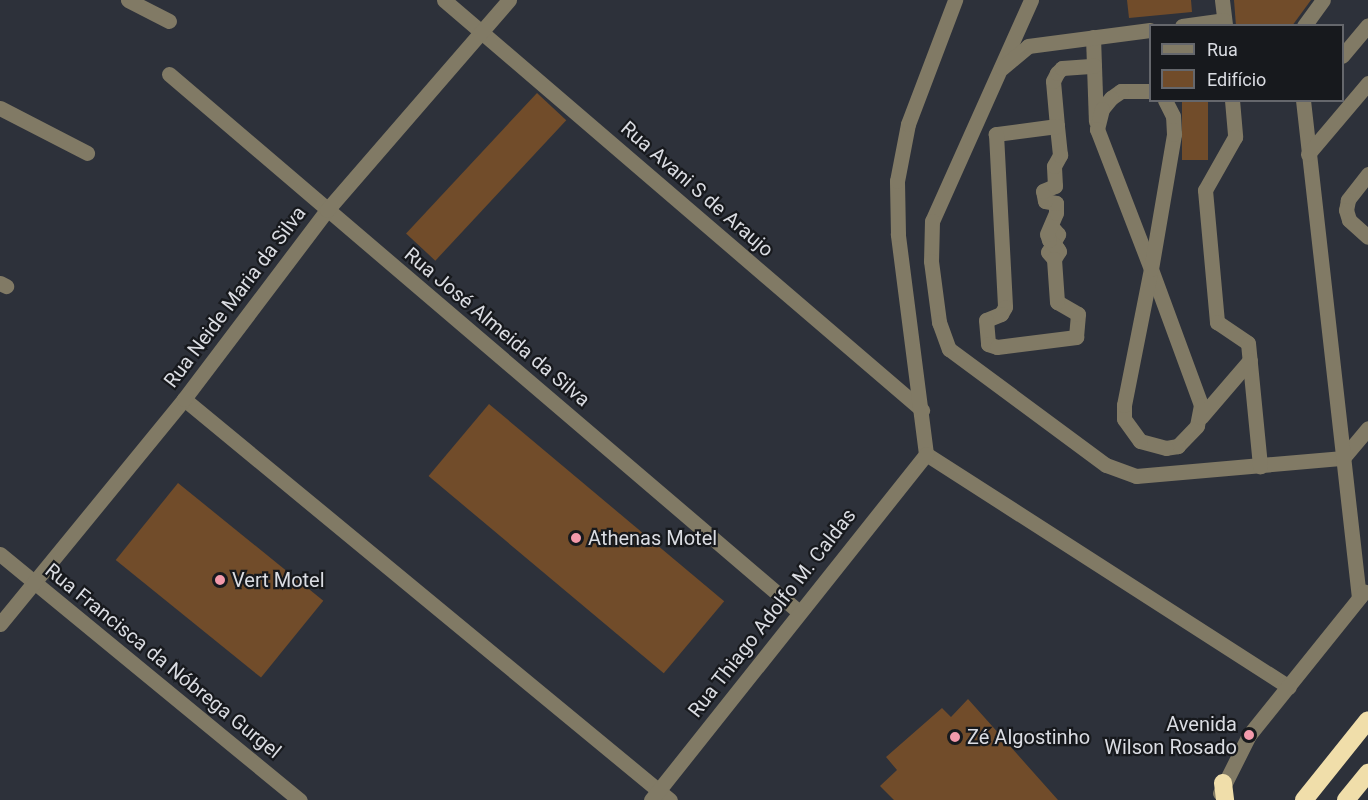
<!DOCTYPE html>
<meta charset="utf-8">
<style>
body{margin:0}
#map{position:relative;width:1368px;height:800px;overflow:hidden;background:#2d313a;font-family:Roboto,sans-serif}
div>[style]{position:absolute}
.building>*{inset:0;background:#714c2a;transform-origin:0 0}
.minor>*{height:15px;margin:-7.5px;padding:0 7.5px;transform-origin:7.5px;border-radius:7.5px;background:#817a65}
.highway>*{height:18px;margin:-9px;padding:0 9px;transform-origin:9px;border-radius:9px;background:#f0deaa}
.dots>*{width:16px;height:16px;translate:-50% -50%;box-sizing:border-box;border:3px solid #17191d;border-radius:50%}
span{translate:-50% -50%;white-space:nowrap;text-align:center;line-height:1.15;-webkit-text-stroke:4.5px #17191d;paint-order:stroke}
.street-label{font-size:20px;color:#dadce2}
.poi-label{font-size:20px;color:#dadce2}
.left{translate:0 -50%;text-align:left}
.right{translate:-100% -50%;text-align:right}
.legend{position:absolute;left:1149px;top:24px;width:195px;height:78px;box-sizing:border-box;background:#17191d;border:2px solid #65676c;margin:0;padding:8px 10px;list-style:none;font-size:18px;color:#dadce2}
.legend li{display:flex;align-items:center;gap:12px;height:30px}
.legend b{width:30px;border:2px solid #65676c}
</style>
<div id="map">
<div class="building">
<i style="clip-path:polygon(1127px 0,1191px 0,1192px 12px,1129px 18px)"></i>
<i style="clip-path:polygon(1234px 0,1311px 0,1292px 26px,1236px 26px)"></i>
<i style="left:537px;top:93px;width:40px;height:192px;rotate:43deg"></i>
<i style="left:1182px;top:100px;width:26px;height:60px"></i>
<i style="left:489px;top:404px;width:307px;height:94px;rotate:40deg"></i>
<i style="left:178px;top:483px;width:187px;height:99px;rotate:39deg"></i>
<i style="clip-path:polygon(968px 699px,1058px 800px,894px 800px,880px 786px,897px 770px,886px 757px,942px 708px,951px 717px)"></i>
</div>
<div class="minor">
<i style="left:128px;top:0;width:46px;rotate:27.1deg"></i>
<i style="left:444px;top:0;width:630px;rotate:40.62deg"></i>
<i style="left:1031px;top:0;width:242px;rotate:114.1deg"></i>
<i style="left:932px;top:221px;width:40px;rotate:91.4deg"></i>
<i style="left:931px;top:261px;width:62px;rotate:82.5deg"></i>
<i style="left:939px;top:322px;width:29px;rotate:70deg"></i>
<i style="left:949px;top:349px;width:195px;rotate:36.5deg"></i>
<i style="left:1106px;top:465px;width:32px;rotate:20deg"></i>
<i style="left:1136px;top:476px;width:208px;rotate:-5deg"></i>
<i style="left:1343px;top:458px;width:39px;rotate:-50deg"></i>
<i style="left:1222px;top:0;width:26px;rotate:83deg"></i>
<i style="left:1182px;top:26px;width:42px;rotate:-8.1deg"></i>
<i style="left:1304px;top:26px;width:32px;rotate:-54deg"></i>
<i style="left:1093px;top:37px;width:84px;rotate:88deg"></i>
<i style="left:1342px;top:56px;width:40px;rotate:-50deg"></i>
<i style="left:1002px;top:68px;width:34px;rotate:-40deg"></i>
<i style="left:1028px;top:46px;width:123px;rotate:-7.5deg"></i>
<i style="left:169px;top:74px;width:827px;rotate:40.49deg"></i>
<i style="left:1150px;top:91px;width:29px;rotate:180deg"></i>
<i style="left:1121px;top:91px;width:12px;rotate:145deg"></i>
<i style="left:1111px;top:98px;width:14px;rotate:129deg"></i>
<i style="left:1102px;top:109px;width:21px;rotate:104deg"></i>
<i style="left:1097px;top:129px;width:150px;rotate:68.9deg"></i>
<i style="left:1151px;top:269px;width:145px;rotate:69.8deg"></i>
<i style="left:1201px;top:405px;width:21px;rotate:101deg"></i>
<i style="left:1197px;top:426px;width:28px;rotate:134deg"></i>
<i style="left:1178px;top:446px;width:12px;rotate:171deg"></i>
<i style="left:1166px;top:448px;width:27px;rotate:-165deg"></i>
<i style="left:1140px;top:441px;width:27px;rotate:-126deg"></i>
<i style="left:1124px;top:419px;width:14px;rotate:-90deg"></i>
<i style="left:1124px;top:405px;width:139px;rotate:-78.8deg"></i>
<i style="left:1151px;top:269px;width:137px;rotate:-80.3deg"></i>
<i style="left:1174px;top:134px;width:18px;rotate:-93deg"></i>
<i style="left:1173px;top:116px;width:18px;rotate:-117deg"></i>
<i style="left:1232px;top:100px;width:37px;rotate:85deg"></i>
<i style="left:1235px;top:137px;width:61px;rotate:119.5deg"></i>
<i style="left:1205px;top:190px;width:133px;rotate:84.8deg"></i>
<i style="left:1217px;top:322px;width:37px;rotate:34deg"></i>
<i style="left:1248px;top:343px;width:124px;rotate:84.4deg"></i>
<i style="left:1303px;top:100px;width:501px;rotate:83.58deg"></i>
<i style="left:0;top:108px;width:98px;rotate:27.3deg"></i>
<i style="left:1057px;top:126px;width:45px;rotate:-95.1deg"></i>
<i style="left:1053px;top:81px;width:9px;rotate:-63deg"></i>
<i style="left:1057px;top:73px;width:7px;rotate:-45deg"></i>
<i style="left:1062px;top:68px;width:32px;rotate:-4deg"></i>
<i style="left:1308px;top:154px;width:93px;rotate:-49.8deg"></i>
<i style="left:1368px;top:174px;width:33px;rotate:128deg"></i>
<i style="left:1348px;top:200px;width:10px;rotate:101deg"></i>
<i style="left:1346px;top:210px;width:10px;rotate:73deg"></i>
<i style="left:1349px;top:220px;width:25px;rotate:42deg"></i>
<i style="left:1051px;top:226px;width:11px;rotate:49deg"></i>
<i style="left:1058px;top:234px;width:11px;rotate:117deg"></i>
<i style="left:1053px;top:244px;width:9px;rotate:122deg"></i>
<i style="left:1048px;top:252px;width:9px;rotate:49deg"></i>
<i style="left:1054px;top:259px;width:9px;rotate:-58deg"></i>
<i style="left:1059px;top:251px;width:4px;rotate:-124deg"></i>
<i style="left:1057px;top:248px;width:11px;rotate:-135deg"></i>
<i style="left:1049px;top:240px;width:6px;rotate:-108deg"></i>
<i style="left:1047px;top:234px;width:23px;rotate:-67deg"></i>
<i style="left:1056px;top:213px;width:10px;rotate:-90deg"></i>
<i style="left:1056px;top:203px;width:11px;rotate:-170deg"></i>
<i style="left:1045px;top:201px;width:10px;rotate:-101deg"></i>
<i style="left:1043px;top:191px;width:13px;rotate:-23deg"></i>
<i style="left:1055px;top:186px;width:20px;rotate:-93deg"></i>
<i style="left:1054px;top:166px;width:13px;rotate:-61deg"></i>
<i style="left:1060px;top:155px;width:29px;rotate:-96deg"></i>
<i style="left:1057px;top:126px;width:62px;rotate:172.5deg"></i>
<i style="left:996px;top:134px;width:173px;rotate:87deg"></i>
<i style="left:1005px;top:307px;width:8px;rotate:120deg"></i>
<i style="left:1001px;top:314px;width:16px;rotate:158deg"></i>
<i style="left:986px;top:320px;width:24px;rotate:85deg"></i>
<i style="left:988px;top:344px;width:9px;rotate:18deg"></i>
<i style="left:997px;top:347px;width:80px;rotate:-7.2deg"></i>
<i style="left:1076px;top:337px;width:23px;rotate:-85deg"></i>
<i style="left:1078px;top:314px;width:24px;rotate:-150deg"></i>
<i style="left:1057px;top:302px;width:43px;rotate:-94deg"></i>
<i style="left:0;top:283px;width:7px;rotate:27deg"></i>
<i style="left:184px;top:399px;width:630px;rotate:39.53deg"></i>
<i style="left:1201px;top:417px;width:75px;rotate:-49.3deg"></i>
<i style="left:926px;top:454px;width:222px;rotate:-97.3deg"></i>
<i style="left:898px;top:234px;width:53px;rotate:-91.1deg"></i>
<i style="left:897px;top:181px;width:58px;rotate:-79.1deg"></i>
<i style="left:908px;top:124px;width:133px;rotate:-69.2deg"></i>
<i style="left:926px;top:454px;width:431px;rotate:32.7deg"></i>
<i style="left:0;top:554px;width:388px;rotate:39.4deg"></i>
<i style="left:0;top:624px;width:291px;rotate:-50.7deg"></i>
<i style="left:184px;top:399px;width:237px;rotate:-52.9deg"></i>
<i style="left:327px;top:210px;width:278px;rotate:-49.1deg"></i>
<i style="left:1220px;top:793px;width:65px;rotate:-63.4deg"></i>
<i style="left:1249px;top:735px;width:184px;rotate:-51.2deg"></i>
<i style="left:651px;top:800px;width:442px;rotate:-51.5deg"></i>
</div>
<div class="highway">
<i style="left:1223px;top:783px;width:17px;rotate:83deg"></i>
<i style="left:1304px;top:800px;width:102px;rotate:-51.3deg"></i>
<i style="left:1346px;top:800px;width:35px;rotate:-51deg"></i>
</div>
<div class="dots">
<i style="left:576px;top:538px;background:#f39aab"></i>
<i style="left:220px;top:580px;background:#f39aab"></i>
<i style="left:1249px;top:735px;background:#f39aab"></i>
<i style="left:955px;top:737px;background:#f39aab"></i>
</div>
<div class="street-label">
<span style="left:697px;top:189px;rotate:41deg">Rua Avani S de Araujo</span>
<span style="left:235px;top:297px;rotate:-53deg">Rua Neide Maria da Silva</span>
<span style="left:497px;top:327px;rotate:40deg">Rua José Almeida da Silva</span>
<span style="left:772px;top:613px;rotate:-52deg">Rua Thiago Adolfo M. Caldas</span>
<span style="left:163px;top:661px;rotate:39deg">Rua Francisca da Nóbrega Gurgel</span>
</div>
<div class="poi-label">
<span class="left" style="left:588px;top:538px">Athenas Motel</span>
<span class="left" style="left:232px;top:580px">Vert Motel</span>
<span class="right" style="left:1237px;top:736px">Avenida<br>Wilson Rosado</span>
<span class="left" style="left:967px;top:737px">Zé Algostinho</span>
</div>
<ul class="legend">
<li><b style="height:8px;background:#817a65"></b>Rua</li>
<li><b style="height:16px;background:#714c2a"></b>Edifício</li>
</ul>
</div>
